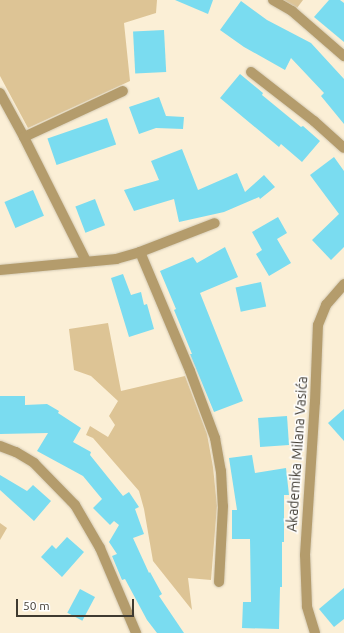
<!DOCTYPE html>
<meta charset="utf-8">
<style>
body{margin:0}
#map{position:relative;width:344px;height:633px;overflow:hidden;background:#fbefd6;font-family:Ubuntu,sans-serif}
div>[style]{position:absolute}
.green>*{inset:0;background:#ddc495}
.building>*{inset:0;background:#7adcf0;transform-origin:0 0}
.roads{filter:drop-shadow(0 0 1px #d5cbb5) drop-shadow(0 0 1px #d5cbb5)}
.minor>*{height:10px;margin:-5px;padding:0 5px;transform-origin:5px;border-radius:5px;background:#b49c6c}
span{translate:-50% -50%;white-space:nowrap;text-align:center;line-height:1.15;-webkit-text-stroke:3px #fff;paint-order:stroke}
.street-label{font-size:14px;color:#3f3a30}
.scale{position:absolute;left:16px;top:599px;width:118px;height:18px;box-sizing:border-box;border:2px solid #3f3a30;border-top:0;padding-left:5px;font-size:12px;line-height:14px;white-space:nowrap;color:#3f3a30;-webkit-text-stroke:3px #fff;paint-order:stroke}
</style>
<div id="map">
<div class="green">
<i style="clip-path:polygon(0 0,157px 0,156px 13px,124px 23px,130px 81px,28px 128px,0 76px)"></i>
<i style="clip-path:polygon(283px 0,303px 0,297px 8px)"></i>
<i style="clip-path:polygon(108px 323px,121px 391px,185px 376px,207px 434px,213px 467px,217px 506px,211px 580px,188px 578px,192px 610px,153px 561px,144px 509px,139px 491px,93px 438px,86px 435px,90px 426px,108px 437px,115px 425px,109px 416px,118px 401px,91px 376px,74px 370px,69px 329px)"></i>
<i style="clip-path:polygon(0 523px,7px 528px,0 540px)"></i>
</div>
<div class="building">
<i style="clip-path:polygon(175px 0,213px 0,208px 14px)"></i>
<i style="clip-path:polygon(329px 0,340px 0,344px 3px,344px 42px,314px 17px)"></i>
<i style="clip-path:polygon(241px 1px,267px 20px,311px 43px,344px 79px,344px 124px,321px 96px,324px 93px,291px 58px,285px 70px,244px 47px,220px 30px)"></i>
<i style="left:164px;top:30px;width:42px;height:31px;rotate:87deg"></i>
<i style="clip-path:polygon(240px 74px,263px 93px,262px 95px,301px 127px,303px 126px,320px 141px,302px 162px,281px 144px,279px 147px,220px 98px)"></i>
<i style="clip-path:polygon(159px 97px,166px 116px,184px 117px,183px 129px,156px 128px,139px 134px,129px 107px)"></i>
<i style="left:107px;top:118px;width:28px;height:63px;rotate:71deg"></i>
<i style="clip-path:polygon(182px 149px,198px 190px,237px 173px,245px 192px,264px 175px,275px 187px,260px 199px,259px 197px,224px 212px,179px 222px,174px 199px,134px 211px,124px 190px,159px 180px,151px 161px)"></i>
<i style="clip-path:polygon(334px 157px,344px 171px,344px 247px,331px 260px,312px 240px,339px 214px,310px 175px)"></i>
<i style="left:33px;top:190px;width:28px;height:31px;rotate:67deg"></i>
<i style="left:95px;top:199px;width:28px;height:21px;rotate:69deg"></i>
<i style="clip-path:polygon(278px 217px,287px 233px,277px 239px,291px 263px,269px 276px,256px 254px,262px 250px,252px 232px)"></i>
<i style="clip-path:polygon(225px 247px,238px 277px,200px 293px,243px 401px,214px 412px,190px 354px,192px 354px,174px 310px,176px 309px,160px 271px,193px 257px,197px 263px)"></i>
<i style="clip-path:polygon(123px 274px,131px 295px,141px 292px,144px 305px,147px 304px,154px 329px,129px 337px,111px 278px)"></i>
<i style="left:261px;top:282px;width:25px;height:26px;rotate:78deg"></i>
<i style="clip-path:polygon(0 396px,25px 396px,25px 405px,47px 404px,59px 411px,58px 413px,81px 428px,73px 442px,91px 452px,90px 455px,123px 496px,129px 492px,139px 507px,135px 509px,144px 534px,133px 538px,149px 573px,150px 572px,162px 594px,159px 596px,184px 633px,157px 633px,147px 620px,125px 579px,122px 580px,112px 556px,117px 554px,109px 542px,119px 525px,114px 521px,110px 525px,93px 508px,102px 499px,83px 476px,37px 451px,48px 433px,0 434px)"></i>
<i style="clip-path:polygon(344px 409px,344px 441px,328px 423px)"></i>
<i style="left:287px;top:416px;width:29px;height:29px;rotate:86deg"></i>
<i style="clip-path:polygon(252px 455px,255px 473px,286px 468px,289px 495px,284px 495px,284px 542px,282px 542px,282px 587px,280px 587px,279px 629px,242px 628px,243px 602px,251px 602px,250px 539px,232px 539px,232px 510px,237px 510px,229px 458px)"></i>
<i style="clip-path:polygon(0 475px,27px 491px,33px 485px,51px 501px,34px 521px,0 490px)"></i>
<i style="clip-path:polygon(67px 537px,84px 552px,62px 577px,41px 557px,52px 545px,56px 549px)"></i>
<i style="clip-path:polygon(344px 588px,344px 619px,334px 627px,319px 609px)"></i>
<i style="left:80px;top:589px;width:17px;height:27px;rotate:28deg"></i>
</div>
<div class="roads">
<div class="minor">
<i style="left:273px;top:0;width:22px;rotate:30deg"></i>
<i style="left:292px;top:11px;width:69px;rotate:40.9deg"></i>
<i style="left:251px;top:72px;width:80px;rotate:37.9deg"></i>
<i style="left:314px;top:121px;width:40px;rotate:42deg"></i>
<i style="left:0;top:93px;width:50px;rotate:61.4deg"></i>
<i style="left:140px;top:252px;width:129px;rotate:67.2deg"></i>
<i style="left:190px;top:371px;width:72px;rotate:69.5deg"></i>
<i style="left:215px;top:438px;width:34px;rotate:80deg"></i>
<i style="left:221px;top:471px;width:35px;rotate:87deg"></i>
<i style="left:223px;top:506px;width:76px;rotate:93deg"></i>
<i style="left:86px;top:261px;width:139px;rotate:-116.6deg"></i>
<i style="left:24px;top:137px;width:109px;rotate:-24.9deg"></i>
<i style="left:0;top:270px;width:117px;rotate:-5.4deg"></i>
<i style="left:116px;top:259px;width:25px;rotate:-16deg"></i>
<i style="left:140px;top:252px;width:80px;rotate:-21.1deg"></i>
<i style="left:0;top:446px;width:17px;rotate:21deg"></i>
<i style="left:16px;top:452px;width:21px;rotate:31deg"></i>
<i style="left:34px;top:463px;width:59px;rotate:45.7deg"></i>
<i style="left:75px;top:505px;width:50px;rotate:59.8deg"></i>
<i style="left:100px;top:548px;width:92px;rotate:67deg"></i>
<i style="left:315px;top:633px;width:28px;rotate:-107deg"></i>
<i style="left:307px;top:606px;width:51px;rotate:-92.2deg"></i>
<i style="left:305px;top:555px;width:153px;rotate:-86.3deg"></i>
<i style="left:315px;top:402px;width:77px;rotate:-87.8deg"></i>
<i style="left:318px;top:325px;width:22px;rotate:-68deg"></i>
<i style="left:326px;top:305px;width:28px;rotate:-49deg"></i>
</div>
</div>
<div class="street-label">
<span style="left:297px;top:454px;rotate:-86deg">Akademika Milana Vasića</span>
</div>
<div class="scale">50 m</div>
</div>
